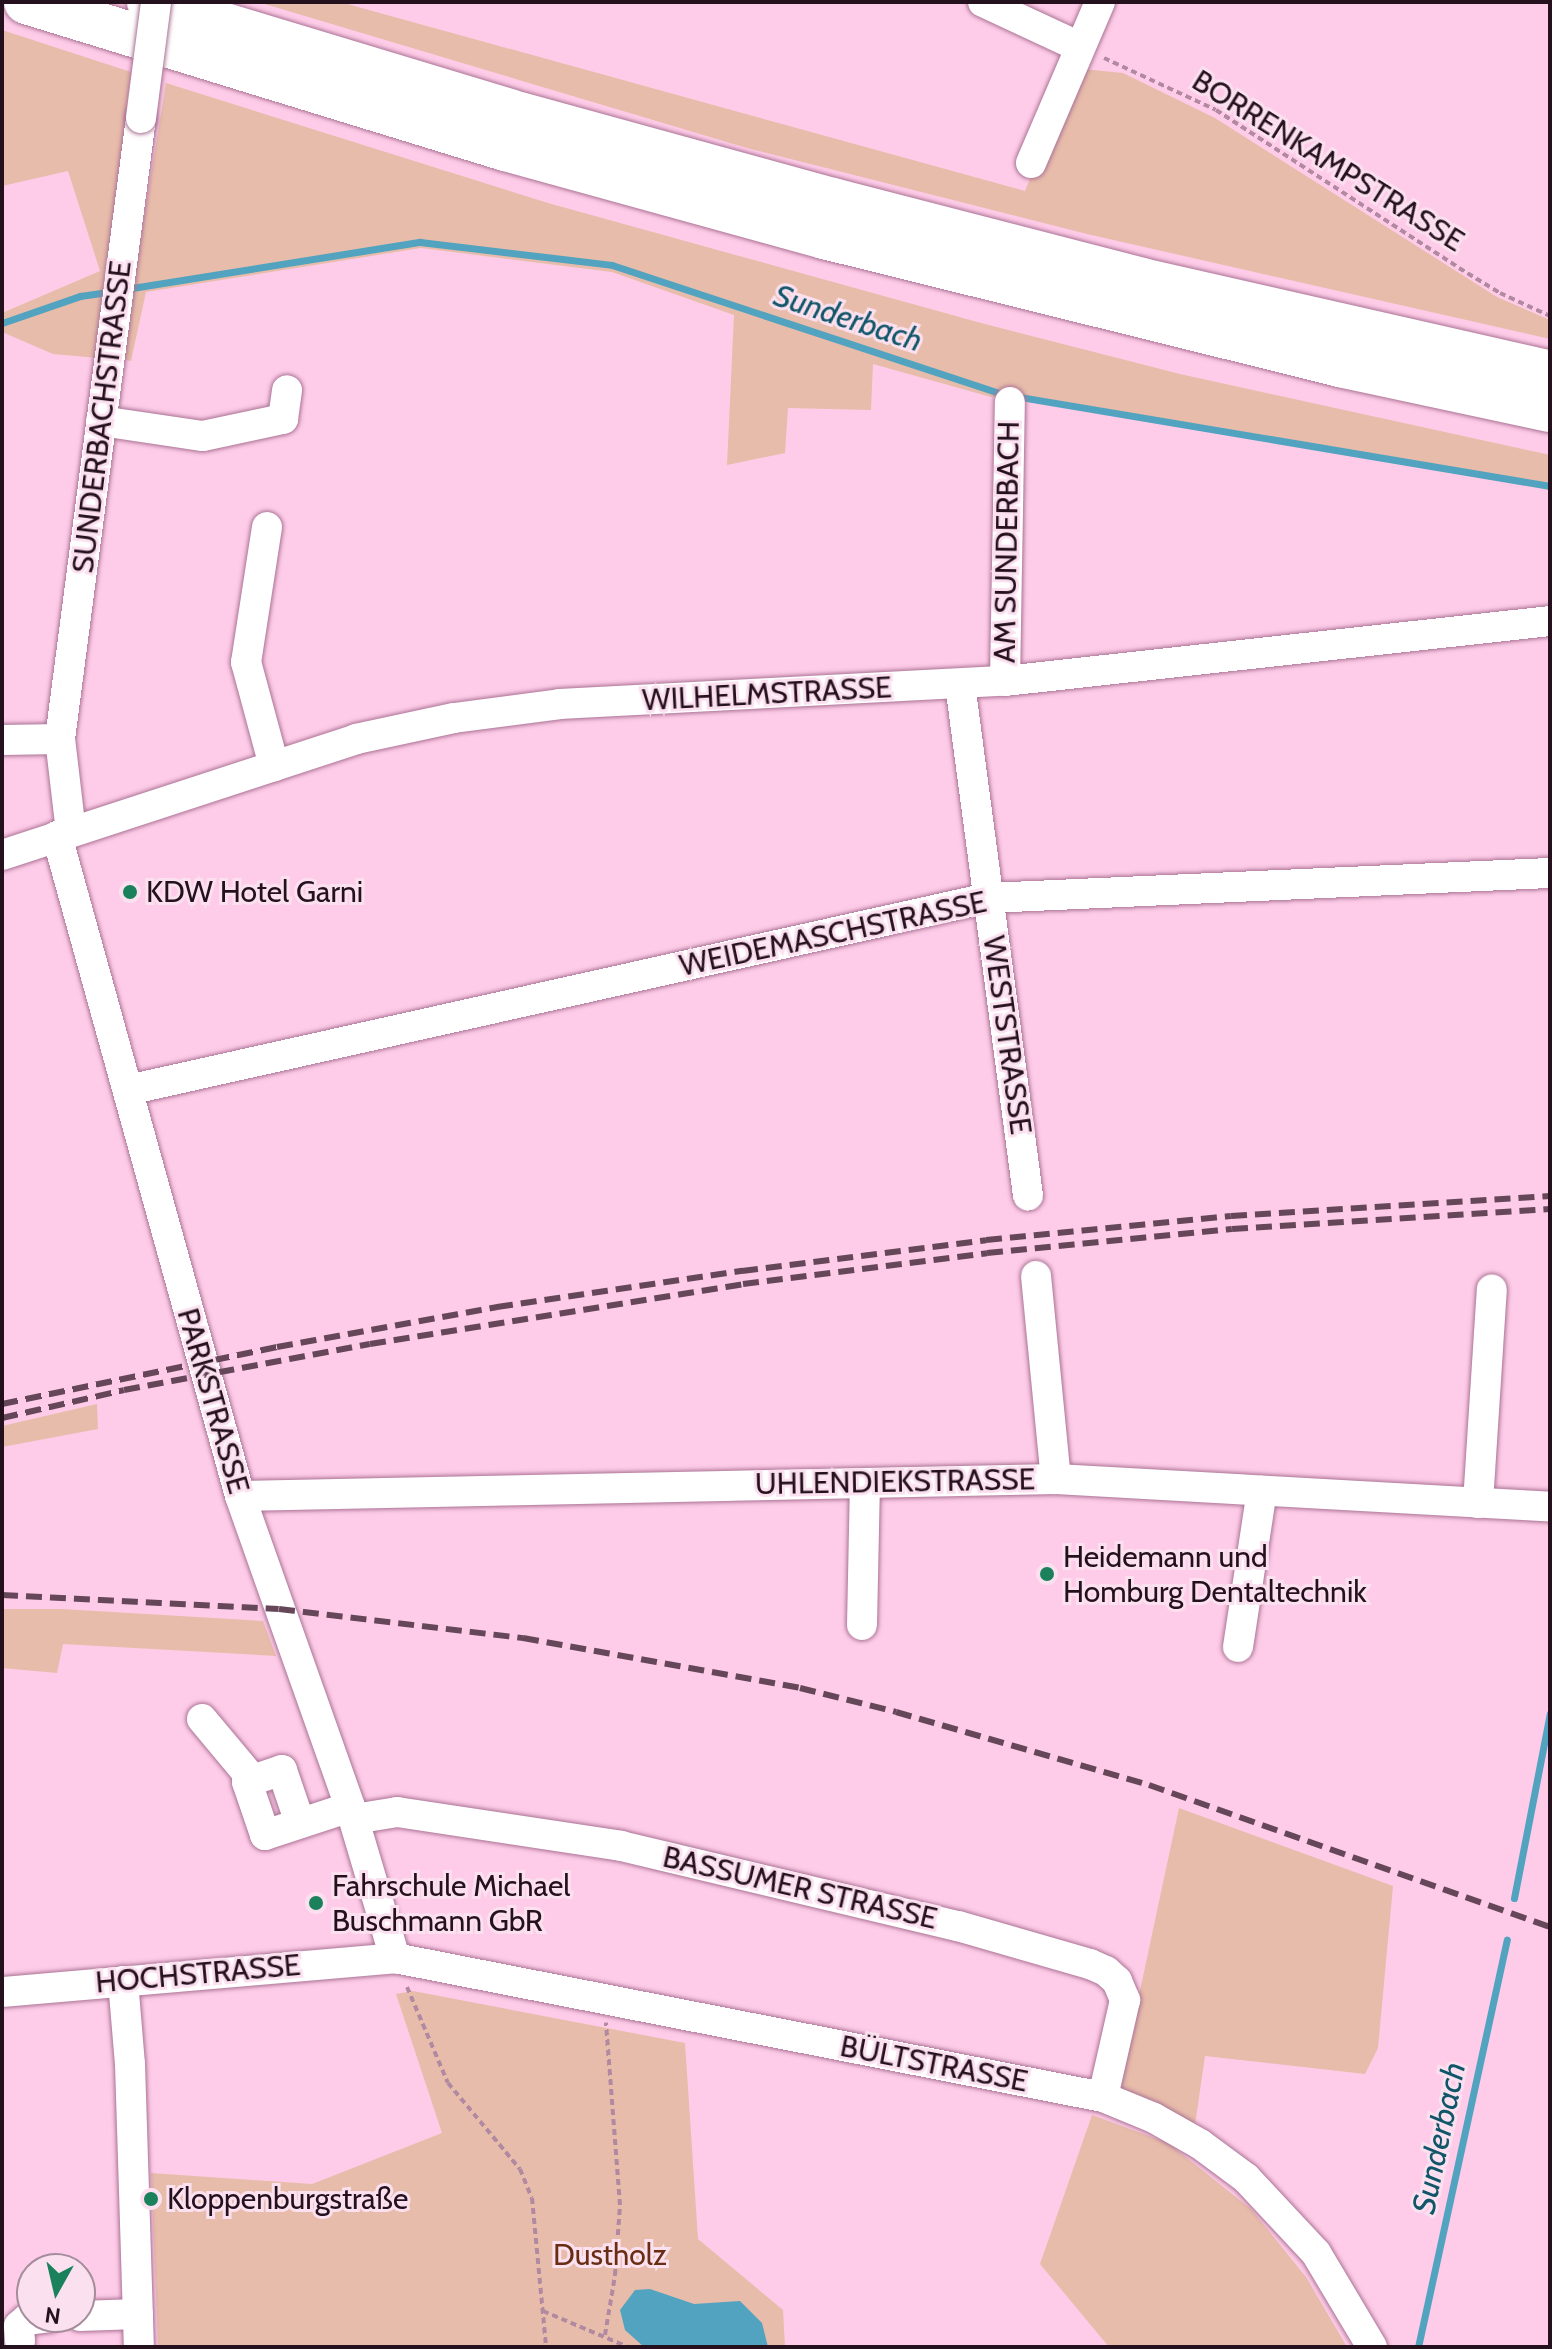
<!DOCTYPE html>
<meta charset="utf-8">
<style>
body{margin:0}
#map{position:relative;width:1552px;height:2349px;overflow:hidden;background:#fecce8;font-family:Cabin,sans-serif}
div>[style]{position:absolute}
.green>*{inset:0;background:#e8bcaa}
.water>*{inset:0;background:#52a3bf}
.stream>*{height:7px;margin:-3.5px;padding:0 3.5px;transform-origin:3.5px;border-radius:3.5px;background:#52a3bf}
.path>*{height:4px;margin-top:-2px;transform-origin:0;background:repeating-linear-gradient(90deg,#b189a0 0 6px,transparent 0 10px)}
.roads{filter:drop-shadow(0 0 2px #ab7395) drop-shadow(0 0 2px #ab7395)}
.minor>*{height:30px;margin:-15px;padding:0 15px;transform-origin:15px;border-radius:15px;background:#fff}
.highway>*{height:44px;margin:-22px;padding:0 22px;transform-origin:22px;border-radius:22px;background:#fff}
.rail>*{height:6px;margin-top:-3px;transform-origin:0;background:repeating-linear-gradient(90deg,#654759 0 16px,transparent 0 24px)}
.bridges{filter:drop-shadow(0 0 2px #ab7395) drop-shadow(0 0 2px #ab7395)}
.minor-bridge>*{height:30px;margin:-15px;padding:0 15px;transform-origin:15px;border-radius:15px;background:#fff}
.dots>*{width:22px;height:22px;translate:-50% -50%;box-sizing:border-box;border:4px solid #fbe1f0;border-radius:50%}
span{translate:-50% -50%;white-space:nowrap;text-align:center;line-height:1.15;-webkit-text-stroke:6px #fbe1f0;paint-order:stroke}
.street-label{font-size:30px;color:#25101d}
.poi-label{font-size:30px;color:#25101d}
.left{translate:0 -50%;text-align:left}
.park-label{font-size:30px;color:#692d11}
.water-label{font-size:32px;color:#115569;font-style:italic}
.frame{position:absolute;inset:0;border:4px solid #25101d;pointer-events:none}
.north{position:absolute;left:16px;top:2253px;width:80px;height:80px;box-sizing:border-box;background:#fbe1f0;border:2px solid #a58d9c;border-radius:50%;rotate:188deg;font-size:22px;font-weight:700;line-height:32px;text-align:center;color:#25101d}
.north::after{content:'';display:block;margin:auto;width:28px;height:36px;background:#1a815c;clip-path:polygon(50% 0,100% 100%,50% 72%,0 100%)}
</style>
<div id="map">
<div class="green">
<i style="clip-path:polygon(258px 2px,340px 2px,1025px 191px,1074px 68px,1123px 73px,1215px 118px,1497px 297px,1550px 320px,1550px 339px,1087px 234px,747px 148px)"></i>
<i style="clip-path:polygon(2px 30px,131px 72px,98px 358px,53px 354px,2px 332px,2px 313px,100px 271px,68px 171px,2px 186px)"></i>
<i style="clip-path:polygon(166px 83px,548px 203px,981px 323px,1180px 374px,1550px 455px,1550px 490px,1016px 398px,991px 397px,873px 364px,871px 410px,788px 408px,785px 453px,727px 465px,734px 315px,612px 272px,421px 248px,146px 292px,131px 361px,121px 359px)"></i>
<i style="clip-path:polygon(97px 1404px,98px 1429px,2px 1447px,2px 1426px)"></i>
<i style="clip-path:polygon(2px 1609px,62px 1609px,263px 1621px,276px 1656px,63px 1644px,57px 1673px,2px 1668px)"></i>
<i style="clip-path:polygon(1179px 1808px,1393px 1886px,1378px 2048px,1365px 2074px,1205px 2056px,1195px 2125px,1119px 2089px)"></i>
<i style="clip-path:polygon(413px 1991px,685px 2043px,698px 2239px,783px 2310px,785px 2347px,158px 2347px,151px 2173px,312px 2184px,442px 2133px,396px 1994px)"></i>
<i style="clip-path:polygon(1092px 2115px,1168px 2143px,1251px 2209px,1306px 2277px,1347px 2347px,1109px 2347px,1040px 2264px)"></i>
</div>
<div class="water">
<i style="clip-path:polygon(650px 2289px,694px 2304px,740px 2301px,762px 2323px,768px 2347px,644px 2347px,625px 2330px,620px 2310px,635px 2290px)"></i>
</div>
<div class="stream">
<i style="left:132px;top:288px;width:292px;rotate:-9.1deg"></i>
<i style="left:420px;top:242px;width:193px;rotate:6.8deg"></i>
<i style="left:612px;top:265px;width:411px;rotate:18.3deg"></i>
<i style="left:1002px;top:394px;width:556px;rotate:9.53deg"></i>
<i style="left:2px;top:323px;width:83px;rotate:-19.1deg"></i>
<i style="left:80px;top:296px;width:30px;rotate:-8deg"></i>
<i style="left:1514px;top:1898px;width:188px;rotate:-79deg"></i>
<i style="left:1418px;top:2347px;width:417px;rotate:-77.7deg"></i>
</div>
<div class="path">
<i style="left:1104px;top:58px;width:123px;rotate:24.9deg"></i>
<i style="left:1216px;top:110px;width:290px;rotate:33deg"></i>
<i style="left:1459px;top:268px;width:48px;rotate:31.4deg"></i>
<i style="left:1500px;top:293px;width:55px;rotate:24.7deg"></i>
<i style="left:407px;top:1987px;width:104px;rotate:66.9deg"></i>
<i style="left:448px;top:2083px;width:112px;rotate:50.1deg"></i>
<i style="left:520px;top:2169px;width:31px;rotate:68deg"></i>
<i style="left:532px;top:2198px;width:150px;rotate:84.6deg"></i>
<i style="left:543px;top:2311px;width:92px;rotate:23deg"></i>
<i style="left:605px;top:2335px;width:61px;rotate:-80.5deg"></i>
<i style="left:615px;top:2275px;width:70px;rotate:-85.9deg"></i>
<i style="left:620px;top:2205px;width:183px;rotate:-94.4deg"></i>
</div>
<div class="roads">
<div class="minor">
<i style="left:983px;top:2px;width:107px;rotate:24.9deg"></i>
<i style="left:1031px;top:163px;width:175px;rotate:-66.8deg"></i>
<i style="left:101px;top:421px;width:103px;rotate:8.4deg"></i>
<i style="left:203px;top:436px;width:82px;rotate:-12deg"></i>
<i style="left:283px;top:419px;width:29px;rotate:-82deg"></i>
<i style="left:267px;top:527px;width:137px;rotate:98.8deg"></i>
<i style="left:246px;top:662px;width:108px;rotate:74.9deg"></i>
<i style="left:1005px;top:681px;width:279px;rotate:-89deg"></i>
<i style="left:960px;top:684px;width:516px;rotate:82.43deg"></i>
<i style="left:2px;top:740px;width:58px;rotate:-1deg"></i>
<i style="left:71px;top:832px;width:94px;rotate:-96.7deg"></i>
<i style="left:60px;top:739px;width:626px;rotate:-82.57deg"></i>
<i style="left:57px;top:836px;width:685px;rotate:74.5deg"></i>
<i style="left:240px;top:1496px;width:330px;rotate:70.5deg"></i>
<i style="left:350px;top:1807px;width:158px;rotate:73.4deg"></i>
<i style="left:2px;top:855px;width:373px;rotate:-18.1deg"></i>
<i style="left:356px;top:739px;width:100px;rotate:-12.1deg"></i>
<i style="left:454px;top:718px;width:107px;rotate:-7.5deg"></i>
<i style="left:560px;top:704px;width:446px;rotate:-3deg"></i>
<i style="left:1005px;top:681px;width:548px;rotate:-6.28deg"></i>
<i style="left:128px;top:1090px;width:881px;rotate:-12.59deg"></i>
<i style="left:988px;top:898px;width:563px;rotate:-2.55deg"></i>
<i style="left:1036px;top:1276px;width:204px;rotate:84.4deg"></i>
<i style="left:240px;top:1496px;width:816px;rotate:-1.19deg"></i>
<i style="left:1056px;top:1479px;width:495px;rotate:3.2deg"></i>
<i style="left:1478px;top:1503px;width:214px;rotate:-86.3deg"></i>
<i style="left:862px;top:1625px;width:142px;rotate:-88.8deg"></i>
<i style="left:1238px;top:1647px;width:158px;rotate:-81.3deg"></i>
<i style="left:202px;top:1719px;width:80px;rotate:50.1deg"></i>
<i style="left:354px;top:1819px;width:44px;rotate:-9.2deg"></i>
<i style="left:397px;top:1812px;width:227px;rotate:8.6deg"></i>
<i style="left:621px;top:1846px;width:346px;rotate:13.4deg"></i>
<i style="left:958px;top:1926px;width:137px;rotate:16.1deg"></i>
<i style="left:1090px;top:1964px;width:17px;rotate:24deg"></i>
<i style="left:1106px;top:1971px;width:15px;rotate:42deg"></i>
<i style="left:1117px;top:1981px;width:21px;rotate:67deg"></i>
<i style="left:1125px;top:2000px;width:99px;rotate:102.8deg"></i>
<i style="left:300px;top:1823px;width:56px;rotate:-108.8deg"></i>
<i style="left:282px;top:1770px;width:37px;rotate:161deg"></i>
<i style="left:247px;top:1782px;width:56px;rotate:71.2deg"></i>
<i style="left:265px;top:1835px;width:89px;rotate:-18.2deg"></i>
<i style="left:123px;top:1981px;width:83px;rotate:85.2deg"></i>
<i style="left:130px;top:2064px;width:283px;rotate:88.2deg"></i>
<i style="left:2px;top:1992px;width:394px;rotate:-4.9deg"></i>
<i style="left:395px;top:1958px;width:722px;rotate:11.11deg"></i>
<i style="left:1103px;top:2097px;width:55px;rotate:22.4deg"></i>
<i style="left:1154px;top:2118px;width:53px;rotate:29.5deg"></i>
<i style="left:1200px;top:2144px;width:57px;rotate:36.5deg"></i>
<i style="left:1246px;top:2178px;width:103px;rotate:47deg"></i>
<i style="left:1316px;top:2253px;width:109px;rotate:59.2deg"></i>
<i style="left:80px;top:2316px;width:58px;rotate:-2deg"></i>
<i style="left:20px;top:2341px;width:15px;rotate:-94deg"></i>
<i style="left:19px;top:2326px;width:9px;rotate:-41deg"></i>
<i style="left:26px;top:2320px;width:24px;rotate:-7deg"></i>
</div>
<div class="highway">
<i style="left:26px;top:2px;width:501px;rotate:17.06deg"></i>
<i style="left:505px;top:149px;width:331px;rotate:15.4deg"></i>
<i style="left:824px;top:237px;width:532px;rotate:13.93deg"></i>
<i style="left:1340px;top:365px;width:215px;rotate:12.1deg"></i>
<i style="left:149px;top:2px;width:376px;rotate:16.8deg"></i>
<i style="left:509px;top:111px;width:336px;rotate:15.4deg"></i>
<i style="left:833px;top:200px;width:319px;rotate:14.5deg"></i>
<i style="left:1142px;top:280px;width:418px;rotate:12.8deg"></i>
</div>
</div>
<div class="rail">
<i style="left:2px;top:1404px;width:281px;rotate:-11.7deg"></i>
<i style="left:277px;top:1347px;width:224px;rotate:-10.3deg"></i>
<i style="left:497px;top:1307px;width:248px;rotate:-8.4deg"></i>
<i style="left:742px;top:1271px;width:246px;rotate:-7.2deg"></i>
<i style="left:986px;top:1240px;width:246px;rotate:-5.6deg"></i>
<i style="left:1231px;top:1216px;width:320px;rotate:-3.6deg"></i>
<i style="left:2px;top:1418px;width:125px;rotate:-12.9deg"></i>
<i style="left:124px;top:1390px;width:250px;rotate:-10.6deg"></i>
<i style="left:370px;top:1344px;width:378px;rotate:-9.1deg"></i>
<i style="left:743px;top:1284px;width:246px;rotate:-7.2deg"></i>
<i style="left:987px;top:1253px;width:246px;rotate:-5.6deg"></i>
<i style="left:1232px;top:1229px;width:319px;rotate:-3.6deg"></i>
<i style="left:2px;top:1595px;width:277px;rotate:2.9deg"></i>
<i style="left:279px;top:1609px;width:246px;rotate:6.8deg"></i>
<i style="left:523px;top:1638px;width:281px;rotate:10.2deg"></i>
<i style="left:800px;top:1688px;width:99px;rotate:14deg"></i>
<i style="left:896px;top:1712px;width:263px;rotate:16.1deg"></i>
<i style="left:1149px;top:1785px;width:425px;rotate:19.5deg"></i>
</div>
<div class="bridges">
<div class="minor-bridge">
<i style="left:141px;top:118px;width:117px;rotate:-82.6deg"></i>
</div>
</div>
<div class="dots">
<i style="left:130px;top:892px;background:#1a815c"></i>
<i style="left:1047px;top:1574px;background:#1a815c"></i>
<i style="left:316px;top:1903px;background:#1a815c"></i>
<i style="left:151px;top:2199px;background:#1a815c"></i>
</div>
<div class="street-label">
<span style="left:1328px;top:161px;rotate:32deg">BORRENKAMPSTRASSE</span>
<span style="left:102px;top:417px;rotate:-83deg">SUNDERBACHSTRASSE</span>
<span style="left:1007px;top:542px;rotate:-89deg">AM SUNDERBACH</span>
<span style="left:767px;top:694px;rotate:-3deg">WILHELMSTRASSE</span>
<span style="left:833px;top:934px;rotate:-12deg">WEIDEMASCHSTRASSE</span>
<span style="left:1007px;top:1035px;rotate:82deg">WESTSTRASSE</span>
<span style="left:213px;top:1401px;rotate:74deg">PARKSTRASSE</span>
<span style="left:895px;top:1482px;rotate:-1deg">UHLENDIEKSTRASSE</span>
<span style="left:800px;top:1888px;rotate:13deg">BASSUMER STRASSE</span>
<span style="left:198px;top:1974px;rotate:-5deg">HOCHSTRASSE</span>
<span style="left:934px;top:2064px;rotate:11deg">BÜLTSTRASSE</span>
</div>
<div class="poi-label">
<span class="left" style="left:146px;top:892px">KDW Hotel Garni</span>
<span class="left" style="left:1063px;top:1574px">Heidemann und<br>Homburg Dentaltechnik</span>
<span class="left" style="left:332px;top:1903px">Fahrschule Michael<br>Buschmann GbR</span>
<span class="left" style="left:167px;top:2199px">Kloppenburgstraße</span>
</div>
<div class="park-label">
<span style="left:610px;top:2255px">Dustholz</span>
</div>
<div class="water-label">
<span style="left:848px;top:318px;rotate:18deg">Sunderbach</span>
<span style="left:1439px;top:2138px;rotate:-78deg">Sunderbach</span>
</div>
<div class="frame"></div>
<div class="north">N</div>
</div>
